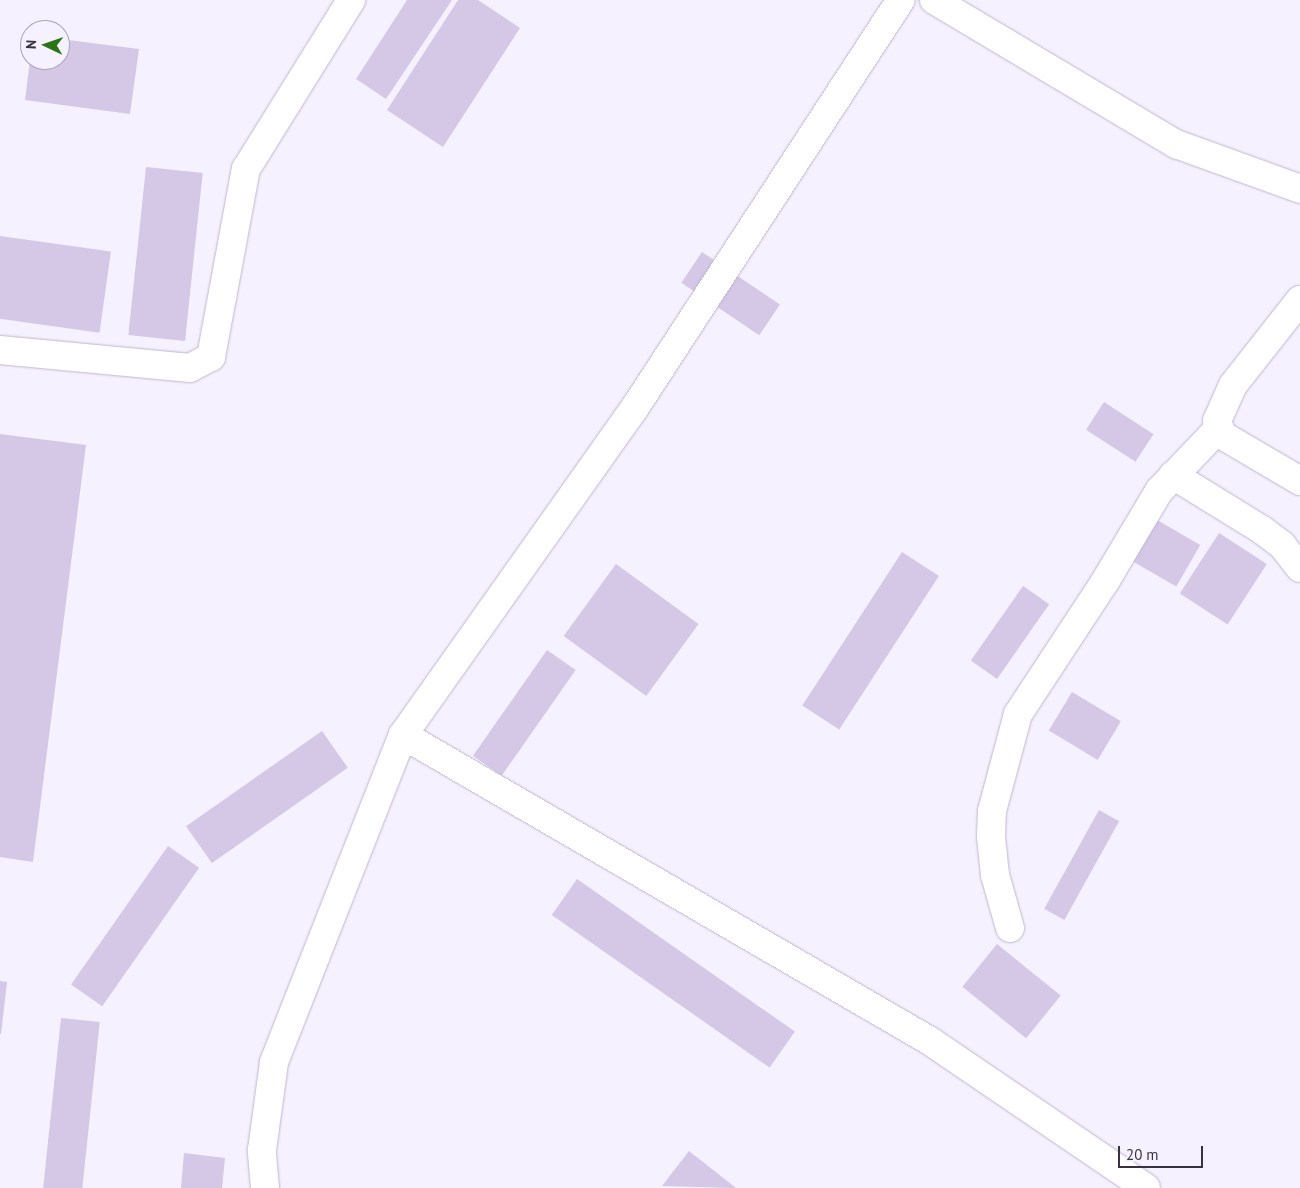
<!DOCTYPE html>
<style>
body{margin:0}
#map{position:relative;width:1300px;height:1188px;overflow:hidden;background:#f6f1fe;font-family:"PT Sans",sans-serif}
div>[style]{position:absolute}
.building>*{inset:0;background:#d4c8e6;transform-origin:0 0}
.roads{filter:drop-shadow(0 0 1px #c0b5d2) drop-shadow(0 0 1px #c0b5d2)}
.minor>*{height:28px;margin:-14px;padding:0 14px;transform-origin:14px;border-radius:14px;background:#fff}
span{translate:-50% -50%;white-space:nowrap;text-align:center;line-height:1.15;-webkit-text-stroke:5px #f6f1fe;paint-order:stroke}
.north{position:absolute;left:20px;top:20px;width:50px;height:50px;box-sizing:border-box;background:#f6f1fe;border:1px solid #aaa5b1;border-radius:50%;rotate:273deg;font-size:14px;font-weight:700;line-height:20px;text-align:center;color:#37323e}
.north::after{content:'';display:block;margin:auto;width:18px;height:22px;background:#2b7418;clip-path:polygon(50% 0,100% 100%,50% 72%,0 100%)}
.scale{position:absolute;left:1118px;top:1146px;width:85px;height:22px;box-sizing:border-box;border:2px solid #37323e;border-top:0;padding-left:6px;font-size:15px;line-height:18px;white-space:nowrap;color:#37323e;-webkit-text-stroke:4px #f6f1fe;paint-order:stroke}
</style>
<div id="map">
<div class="building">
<i style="clip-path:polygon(407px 0,452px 0,386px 99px,356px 79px)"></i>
<i style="clip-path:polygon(458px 0,478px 0,520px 28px,443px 147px,387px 110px)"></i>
<i style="clip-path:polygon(60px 39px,139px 49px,130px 114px,25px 100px,30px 60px,60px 60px)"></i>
<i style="left:146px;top:167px;width:57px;height:169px;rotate:6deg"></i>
<i style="left:0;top:236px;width:112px;height:82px;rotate:8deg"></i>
<i style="left:702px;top:252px;width:94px;height:37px;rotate:34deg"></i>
<i style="left:1104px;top:402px;width:59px;height:33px;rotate:33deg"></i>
<i style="clip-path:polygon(0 434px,86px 445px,33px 862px,0 857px)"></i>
<i style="left:1150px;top:516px;width:58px;height:48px;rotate:30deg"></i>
<i style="left:1219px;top:533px;width:57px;height:72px;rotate:33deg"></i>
<i style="left:902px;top:552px;width:44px;height:183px;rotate:33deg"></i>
<i style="left:616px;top:564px;width:102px;height:89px;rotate:36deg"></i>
<i style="left:1023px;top:586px;width:32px;height:91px;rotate:35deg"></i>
<i style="left:547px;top:650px;width:35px;height:129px;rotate:35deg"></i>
<i style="left:1072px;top:692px;width:57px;height:45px;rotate:31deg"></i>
<i style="left:322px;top:731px;width:45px;height:166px;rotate:55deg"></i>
<i style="left:1099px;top:810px;width:23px;height:113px;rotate:29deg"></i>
<i style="left:168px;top:846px;width:38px;height:169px;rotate:35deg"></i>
<i style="left:577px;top:879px;width:266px;height:44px;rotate:35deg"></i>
<i style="left:997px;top:944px;width:82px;height:55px;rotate:39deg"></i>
<i style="clip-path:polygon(0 981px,7px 982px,1px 1034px,0 1034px)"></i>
<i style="left:61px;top:1018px;width:39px;height:171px;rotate:6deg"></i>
<i style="clip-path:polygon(689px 1151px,736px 1188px,662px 1186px)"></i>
<i style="clip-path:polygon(184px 1153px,225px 1158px,222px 1188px,181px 1188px)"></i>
</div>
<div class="roads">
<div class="minor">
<i style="left:934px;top:0;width:282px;rotate:30.8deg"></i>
<i style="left:1176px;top:144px;width:132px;rotate:19.9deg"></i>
<i style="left:1300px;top:300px;width:108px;rotate:128.2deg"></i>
<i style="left:1233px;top:385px;width:39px;rotate:114deg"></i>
<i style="left:1217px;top:421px;width:15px;rotate:70deg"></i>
<i style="left:1222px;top:435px;width:91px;rotate:30.5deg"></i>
<i style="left:0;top:350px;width:191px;rotate:5.4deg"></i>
<i style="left:190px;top:368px;width:24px;rotate:-28deg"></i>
<i style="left:211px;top:357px;width:191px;rotate:-79.5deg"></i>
<i style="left:246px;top:169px;width:199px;rotate:-58.1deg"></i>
<i style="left:1173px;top:475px;width:105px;rotate:31.7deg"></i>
<i style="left:1262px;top:530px;width:25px;rotate:37deg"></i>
<i style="left:1282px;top:545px;width:29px;rotate:52deg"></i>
<i style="left:403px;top:735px;width:609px;rotate:30.14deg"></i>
<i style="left:930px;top:1041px;width:261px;rotate:34.2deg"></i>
<i style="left:1010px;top:928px;width:55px;rotate:-105.8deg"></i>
<i style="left:995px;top:875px;width:38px;rotate:-96deg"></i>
<i style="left:991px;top:837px;width:26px;rotate:-88deg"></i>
<i style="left:992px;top:811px;width:100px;rotate:-75deg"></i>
<i style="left:1018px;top:714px;width:160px;rotate:-56.7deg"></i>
<i style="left:1106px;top:580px;width:104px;rotate:-59.2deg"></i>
<i style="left:1159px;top:491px;width:86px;rotate:-46.4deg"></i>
<i style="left:265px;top:1188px;width:38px;rotate:-95deg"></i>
<i style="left:262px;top:1150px;width:89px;rotate:-82.2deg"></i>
<i style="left:274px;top:1062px;width:352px;rotate:-68.5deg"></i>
<i style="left:403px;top:735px;width:400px;rotate:-54.7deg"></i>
<i style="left:634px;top:409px;width:488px;rotate:-56.9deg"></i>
</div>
</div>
<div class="north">N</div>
<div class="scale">20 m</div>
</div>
